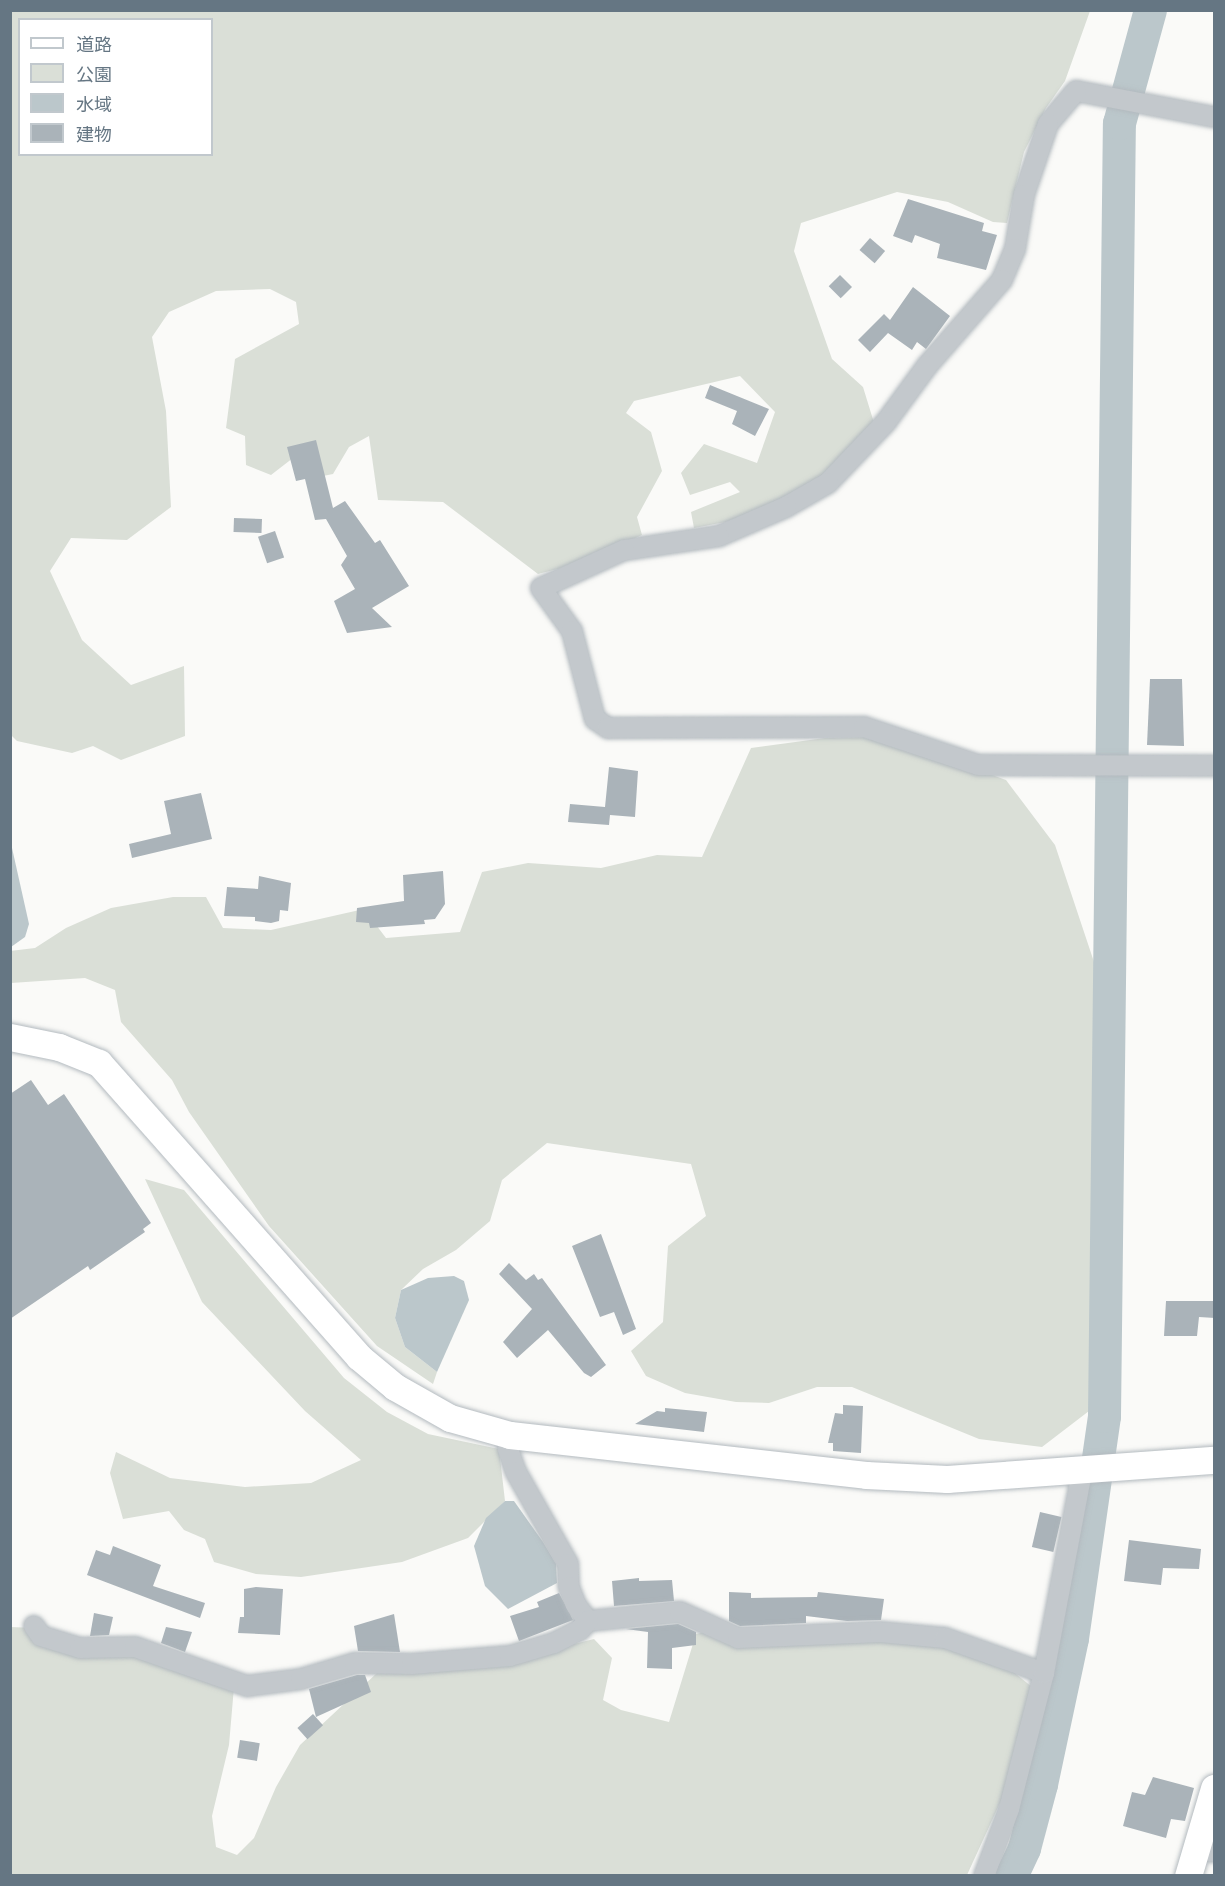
<!DOCTYPE html>
<meta charset="utf-8">
<style>
body{margin:0}
#map{position:relative;width:1225px;height:1886px;overflow:hidden;background:#fafaf8;font-family:Figtree,"Noto Sans JP",sans-serif}
div>[style]{position:absolute}
.green>*{inset:0;background:#dadfd7}
.water>*{inset:0;background:#bbc7cb}
.river>*{height:33px;margin:-16.5px;padding:0 16.5px;transform-origin:16.5px;border-radius:16.5px;background:#bbc7cb}
.building>*{inset:0;background:#aab3b9;transform-origin:0 0}
.roads{filter:drop-shadow(0 0 2px #b3babf) drop-shadow(0 0 2px #b3babf)}
.street>*{height:20px;margin:-10px;padding:0 10px;transform-origin:10px;border-radius:10px;background:#c3c8cc}
.secondary>*{height:27px;margin:-13.5px;padding:0 13.5px;transform-origin:13.5px;border-radius:13.5px;background:#fff}
span{translate:-50% -50%;white-space:nowrap;text-align:center;line-height:1.15;-webkit-text-stroke:6px #fff;paint-order:stroke}
.frame{position:absolute;inset:0;border:12px solid #657683;pointer-events:none}
.legend{position:absolute;left:18px;top:18px;width:195px;height:138px;box-sizing:border-box;background:#fff;border:2px solid #c1c8cd;margin:0;padding:8px 10px;list-style:none;font-size:18px;color:#657683}
.legend li{display:flex;align-items:center;gap:12px;height:30px}
.legend b{width:30px;border:2px solid #c1c8cd}
</style>
<div id="map">
<div class="green">
<i style="clip-path:polygon(evenodd,10px 11px,1090px 11px,1065px 81px,1046px 108px,1024px 152px,1007px 223px,993px 222px,948px 202px,897px 192px,801px 223px,794px 251px,832px 359px,863px 387px,875px 426px,833px 472px,799px 494px,741px 519px,694px 528px,691px 512px,740px 492px,730px 482px,690px 495px,681px 473px,704px 444px,757px 463px,775px 412px,740px 376px,634px 401px,626px 413px,651px 432px,662px 471px,637px 517px,642px 535px,577px 564px,538px 574px,443px 502px,378px 500px,369px 436px,349px 447px,333px 474px,308px 479px,302px 451px,271px 475px,246px 465px,245px 436px,226px 428px,235px 359px,299px 324px,296px 302px,270px 289px,216px 291px,169px 312px,152px 337px,166px 411px,171px 507px,127px 540px,71px 538px,50px 571px,82px 640px,131px 685px,184px 666px,185px 736px,121px 760px,93px 746px,72px 753px,17px 741px,11px 735px,10px 11px,20px 20px,212px 20px,212px 154px,20px 154px,20px 20px)"></i>
<i style="clip-path:polygon(887px 737px,1006px 780px,1055px 845px,1098px 974px,1104px 1157px,1100px 1391px,1089px 1411px,1042px 1447px,979px 1439px,852px 1387px,817px 1387px,769px 1403px,736px 1402px,685px 1393px,646px 1376px,631px 1351px,663px 1322px,668px 1246px,706px 1216px,691px 1164px,547px 1143px,502px 1180px,490px 1221px,456px 1250px,423px 1269px,401px 1290px,395px 1318px,405px 1347px,437px 1372px,433px 1384px,377px 1346px,269px 1226px,189px 1112px,172px 1080px,121px 1022px,115px 990px,85px 978px,11px 983px,10px 951px,35px 948px,66px 928px,111px 908px,173px 897px,206px 897px,223px 928px,271px 930px,364px 909px,386px 938px,460px 932px,482px 872px,528px 863px,601px 868px,657px 855px,702px 857px,751px 748px,825px 738px)"></i>
<i style="clip-path:polygon(145px 1179px,184px 1190px,344px 1378px,387px 1412px,428px 1434px,499px 1449px,505px 1501px,468px 1538px,402px 1562px,301px 1577px,256px 1574px,214px 1562px,205px 1539px,184px 1530px,169px 1511px,123px 1519px,110px 1473px,116px 1452px,170px 1478px,245px 1487px,311px 1483px,361px 1460px,305px 1411px,202px 1302px)"></i>
<i style="clip-path:polygon(10px 1627px,36px 1628px,138px 1655px,234px 1687px,229px 1745px,212px 1816px,216px 1847px,237px 1855px,254px 1838px,276px 1787px,300px 1745px,378px 1672px,518px 1658px,594px 1639px,612px 1658px,603px 1700px,621px 1710px,669px 1722px,696px 1634px,709px 1631px,932px 1643px,1006px 1666px,1032px 1687px,1011px 1779px,967px 1875px,11px 1875px)"></i>
</div>
<div class="water">
<i style="clip-path:polygon(10px 839px,29px 924px,25px 937px,11px 947px)"></i>
<i style="clip-path:polygon(454px 1276px,464px 1281px,469px 1300px,437px 1372px,405px 1347px,395px 1318px,401px 1290px,428px 1278px)"></i>
<i style="clip-path:polygon(505px 1501px,514px 1501px,543px 1542px,556px 1564px,557px 1583px,508px 1609px,485px 1586px,474px 1546px,486px 1518px)"></i>
</div>
<div class="river">
<i style="left:1011px;top:1876px;width:31px;rotate:-65deg"></i>
<i style="left:1024px;top:1848px;width:66px;rotate:-75.1deg"></i>
<i style="left:1041px;top:1784px;width:149px;rotate:-78deg"></i>
<i style="left:1072px;top:1638px;width:224px;rotate:-81.8deg"></i>
<i style="left:1104px;top:1416px;width:1293px;rotate:-89.34deg"></i>
<i style="left:1119px;top:123px;width:117px;rotate:-74.7deg"></i>
</div>
<div class="building">
<i style="clip-path:polygon(908px 199px,984px 223px,982px 231px,997px 235px,986px 270px,937px 258px,940px 244px,915px 235px,912px 243px,893px 236px)"></i>
<i style="left:870px;top:238px;width:20px;height:16px;rotate:41deg"></i>
<i style="left:840px;top:275px;width:17px;height:16px;rotate:45deg"></i>
<i style="clip-path:polygon(913px 287px,950px 316px,926px 349px,917px 342px,912px 350px,888px 333px,870px 352px,858px 340px,884px 314px,890px 320px)"></i>
<i style="clip-path:polygon(710px 385px,769px 409px,755px 436px,732px 424px,737px 411px,705px 398px)"></i>
<i style="clip-path:polygon(316px 440px,333px 508px,345px 501px,375px 543px,380px 540px,409px 586px,372px 608px,392px 627px,347px 633px,334px 601px,355px 589px,341px 565px,347px 556px,326px 519px,315px 520px,305px 479px,296px 481px,287px 447px)"></i>
<i style="left:234px;top:518px;width:28px;height:14px;rotate:2deg"></i>
<i style="left:275px;top:531px;width:28px;height:18px;rotate:71deg"></i>
<i style="clip-path:polygon(1150px 679px,1182px 679px,1184px 746px,1147px 745px)"></i>
<i style="clip-path:polygon(609px 767px,638px 771px,635px 817px,610px 815px,609px 825px,568px 822px,570px 804px,605px 807px)"></i>
<i style="clip-path:polygon(201px 793px,212px 839px,132px 858px,129px 844px,171px 834px,164px 801px)"></i>
<i style="clip-path:polygon(443px 871px,445px 904px,435px 919px,424px 920px,425px 924px,370px 928px,369px 923px,356px 922px,357px 908px,404px 901px,403px 875px)"></i>
<i style="clip-path:polygon(259px 876px,291px 883px,288px 911px,280px 910px,279px 921px,271px 923px,255px 921px,255px 917px,224px 916px,227px 887px,258px 889px)"></i>
<i style="clip-path:polygon(31px 1080px,48px 1105px,64px 1094px,151px 1223px,143px 1229px,145px 1232px,90px 1270px,88px 1266px,10px 1319px,10px 1094px)"></i>
<i style="clip-path:polygon(601px 1234px,636px 1329px,623px 1335px,614px 1312px,600px 1317px,572px 1246px)"></i>
<i style="clip-path:polygon(509px 1263px,526px 1280px,534px 1274px,538px 1280px,542px 1278px,606px 1365px,591px 1377px,584px 1373px,548px 1330px,517px 1358px,503px 1342px,532px 1309px,499px 1274px)"></i>
<i style="clip-path:polygon(1166px 1301px,1215px 1301px,1215px 1318px,1199px 1317px,1197px 1336px,1164px 1336px)"></i>
<i style="clip-path:polygon(843px 1405px,863px 1406px,861px 1453px,833px 1451px,833px 1443px,828px 1443px,835px 1413px,843px 1414px)"></i>
<i style="clip-path:polygon(665px 1408px,707px 1412px,704px 1432px,635px 1424px,657px 1411px,665px 1412px)"></i>
<i style="left:1040px;top:1512px;width:22px;height:36px;rotate:13deg"></i>
<i style="clip-path:polygon(1129px 1540px,1201px 1549px,1199px 1569px,1163px 1568px,1161px 1585px,1124px 1581px)"></i>
<i style="clip-path:polygon(113px 1546px,161px 1565px,153px 1586px,205px 1603px,200px 1618px,87px 1575px,96px 1550px,110px 1555px)"></i>
<i style="clip-path:polygon(639px 1578px,639px 1581px,672px 1580px,674px 1601px,614px 1606px,612px 1581px)"></i>
<i style="clip-path:polygon(256px 1587px,283px 1589px,280px 1635px,238px 1633px,240px 1617px,244px 1617px,244px 1589px)"></i>
<i style="clip-path:polygon(729px 1592px,751px 1593px,751px 1598px,817px 1597px,818px 1592px,884px 1599px,881px 1620px,847px 1621px,806px 1616px,806px 1623px,740px 1626px,729px 1621px)"></i>
<i style="clip-path:polygon(559px 1593px,573px 1620px,519px 1641px,510px 1616px,539px 1607px,537px 1602px)"></i>
<i style="clip-path:polygon(94px 1613px,113px 1617px,109px 1635px,90px 1636px)"></i>
<i style="clip-path:polygon(394px 1614px,400px 1652px,358px 1651px,354px 1626px)"></i>
<i style="clip-path:polygon(678px 1624px,696px 1632px,696px 1645px,672px 1648px,672px 1669px,647px 1668px,648px 1632px,626px 1629px)"></i>
<i style="clip-path:polygon(166px 1627px,192px 1632px,185px 1652px,161px 1643px)"></i>
<i style="clip-path:polygon(357px 1675px,365px 1675px,371px 1692px,316px 1717px,309px 1689px)"></i>
<i style="left:313px;top:1714px;width:15px;height:21px;rotate:48deg"></i>
<i style="left:240px;top:1740px;width:20px;height:18px;rotate:9deg"></i>
<i style="clip-path:polygon(1153px 1777px,1194px 1788px,1185px 1821px,1171px 1819px,1166px 1838px,1123px 1826px,1132px 1792px,1145px 1795px)"></i>
</div>
<div class="roads">
<div class="street">
<i style="left:1214px;top:117px;width:140px;rotate:-169.3deg"></i>
<i style="left:1076px;top:91px;width:43px;rotate:130.3deg"></i>
<i style="left:1048px;top:124px;width:75px;rotate:108.7deg"></i>
<i style="left:1024px;top:195px;width:55px;rotate:99.5deg"></i>
<i style="left:1015px;top:249px;width:34px;rotate:113deg"></i>
<i style="left:1002px;top:280px;width:114px;rotate:131.1deg"></i>
<i style="left:927px;top:366px;width:69px;rotate:126.2deg"></i>
<i style="left:886px;top:422px;width:84px;rotate:133.6deg"></i>
<i style="left:828px;top:483px;width:48px;rotate:150.3deg"></i>
<i style="left:786px;top:507px;width:73px;rotate:156.6deg"></i>
<i style="left:719px;top:536px;width:96px;rotate:171.6deg"></i>
<i style="left:624px;top:550px;width:91px;rotate:155.4deg"></i>
<i style="left:541px;top:588px;width:53px;rotate:54.2deg"></i>
<i style="left:572px;top:631px;width:91px;rotate:75.4deg"></i>
<i style="left:595px;top:719px;width:16px;rotate:35deg"></i>
<i style="left:608px;top:728px;width:256px;rotate:-0.2deg"></i>
<i style="left:864px;top:727px;width:120px;rotate:18.4deg"></i>
<i style="left:978px;top:765px;width:236px;rotate:0.2deg"></i>
<i style="left:510px;top:1435px;width:14px;rotate:98deg"></i>
<i style="left:508px;top:1449px;width:24px;rotate:71deg"></i>
<i style="left:516px;top:1472px;width:106px;rotate:60.5deg"></i>
<i style="left:568px;top:1564px;width:23px;rotate:88deg"></i>
<i style="left:569px;top:1587px;width:19px;rotate:69deg"></i>
<i style="left:576px;top:1605px;width:20px;rotate:53deg"></i>
<i style="left:588px;top:1621px;width:92px;rotate:-5.6deg"></i>
<i style="left:680px;top:1612px;width:64px;rotate:24.1deg"></i>
<i style="left:738px;top:1638px;width:142px;rotate:-2.4deg"></i>
<i style="left:880px;top:1632px;width:65px;rotate:5.3deg"></i>
<i style="left:945px;top:1638px;width:105px;rotate:19.5deg"></i>
<i style="left:34px;top:1626px;width:12px;rotate:55deg"></i>
<i style="left:41px;top:1636px;width:41px;rotate:17.1deg"></i>
<i style="left:80px;top:1648px;width:55px;rotate:-1deg"></i>
<i style="left:135px;top:1647px;width:119px;rotate:19.2deg"></i>
<i style="left:247px;top:1686px;width:54px;rotate:-7.4deg"></i>
<i style="left:301px;top:1679px;width:56px;rotate:-16.5deg"></i>
<i style="left:355px;top:1663px;width:57px;rotate:1deg"></i>
<i style="left:412px;top:1664px;width:98px;rotate:-4.7deg"></i>
<i style="left:510px;top:1656px;width:46px;rotate:-16.5deg"></i>
<i style="left:554px;top:1643px;width:29px;rotate:-27deg"></i>
<i style="left:580px;top:1630px;width:12px;rotate:-48deg"></i>
<i style="left:1197px;top:1848px;width:17px;rotate:13deg"></i>
<i style="left:984px;top:1876px;width:72px;rotate:-69.5deg"></i>
<i style="left:1009px;top:1809px;width:140px;rotate:-75.6deg"></i>
<i style="left:1044px;top:1673px;width:206px;rotate:-79.3deg"></i>
</div>
<div class="secondary">
<i style="left:10px;top:1037px;width:50px;rotate:11.5deg"></i>
<i style="left:59px;top:1047px;width:43px;rotate:21.8deg"></i>
<i style="left:99px;top:1063px;width:392px;rotate:48.5deg"></i>
<i style="left:359px;top:1357px;width:47px;rotate:39.8deg"></i>
<i style="left:395px;top:1387px;width:63px;rotate:29.4deg"></i>
<i style="left:450px;top:1418px;width:62px;rotate:15.8deg"></i>
<i style="left:510px;top:1435px;width:358px;rotate:6.4deg"></i>
<i style="left:866px;top:1475px;width:81px;rotate:2.8deg"></i>
<i style="left:947px;top:1479px;width:268px;rotate:-4.1deg"></i>
<i style="left:1188px;top:1876px;width:92px;rotate:-73.5deg"></i>
</div>
</div>
<div class="frame"></div>
<ul class="legend">
<li><b style="height:8px;background:#fff"></b>道路</li>
<li><b style="height:16px;background:#dadfd7"></b>公園</li>
<li><b style="height:16px;background:#bbc7cb"></b>水域</li>
<li><b style="height:16px;background:#aab3b9"></b>建物</li>
</ul>
</div>
